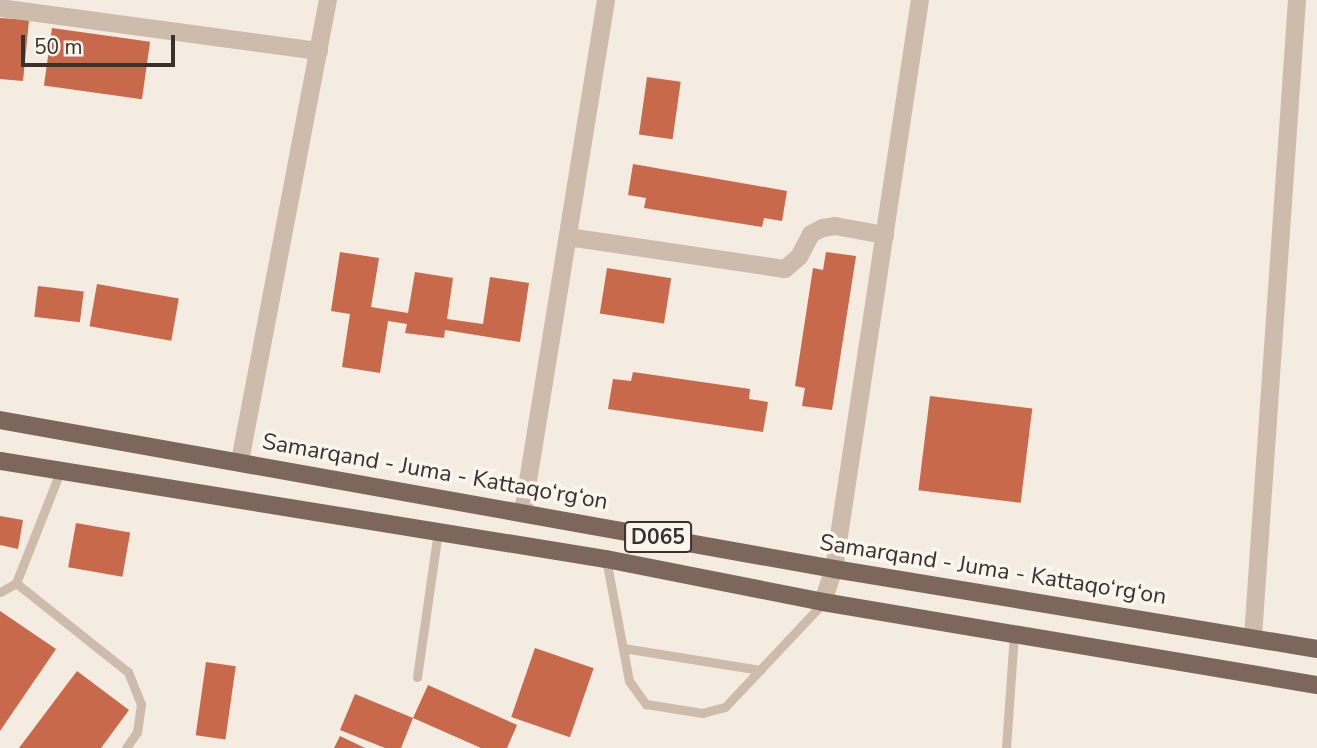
<!DOCTYPE html>
<meta charset="utf-8">
<style>
body{margin:0}
#map{position:relative;width:1317px;height:748px;overflow:hidden;background:#f4ebe1;font-family:"Nunito Sans",sans-serif}
div>[style]{position:absolute}
.building>*{inset:0;background:#c8694b;transform-origin:0 0}
.service>*{height:9px;margin:-4.5px;padding:0 4.5px;transform-origin:4.5px;border-radius:4.5px;background:#cdbbac}
.minor>*{height:18px;margin:-9px;padding:0 9px;transform-origin:9px;border-radius:9px;background:#cdbbac}
.primary>*{height:18px;margin:-9px;padding:0 9px;transform-origin:9px;border-radius:9px;background:#7d675c}
span{translate:-50% -50%;white-space:nowrap;text-align:center;line-height:1.15;-webkit-text-stroke:7px #fbf5ee;paint-order:stroke}
.shield-label span{padding:2px 5px;background:#fbf5ee;border:2px solid;border-radius:5px;-webkit-text-stroke-width:0}
.shield-label{font-size:21px;color:#3b302b;font-weight:700}
.street-label{font-size:23px;color:#3b302b}
.scale{position:absolute;left:21px;top:35px;width:154px;height:32px;box-sizing:border-box;border:4px solid #3b302b;border-top:0;padding-left:9px;font-size:21px;line-height:24px;white-space:nowrap;color:#3b302b;-webkit-text-stroke:5px #fbf5ee;paint-order:stroke}
</style>
<div id="map">
<div class="building">
<i style="clip-path:polygon(0 18px,29px 20px,23px 81px,0 79px)"></i>
<i style="left:52px;top:28px;width:99px;height:58px;rotate:8deg"></i>
<i style="left:647px;top:77px;width:34px;height:58px;rotate:8deg"></i>
<i style="clip-path:polygon(633px 164px,787px 191px,782px 221px,764px 218px,762px 227px,644px 208px,646px 198px,628px 195px)"></i>
<i style="clip-path:polygon(340px 252px,379px 258px,371px 307px,408px 313px,415px 272px,453px 278px,447px 319px,483px 324px,490px 277px,529px 283px,520px 342px,445px 330px,444px 338px,405px 333px,407px 324px,388px 321px,380px 373px,342px 367px,350px 314px,331px 311px)"></i>
<i style="clip-path:polygon(826px 252px,856px 256px,832px 410px,802px 406px,805px 388px,795px 386px,813px 268px,823px 270px)"></i>
<i style="left:607px;top:268px;width:65px;height:46px;rotate:9deg"></i>
<i style="left:97px;top:284px;width:83px;height:43px;rotate:10deg"></i>
<i style="left:38px;top:286px;width:46px;height:31px;rotate:7deg"></i>
<i style="clip-path:polygon(633px 372px,750px 389px,749px 399px,768px 402px,763px 432px,608px 409px,613px 379px,631px 381px)"></i>
<i style="left:930px;top:396px;width:103px;height:95px;rotate:7deg"></i>
<i style="clip-path:polygon(0 516px,23px 520px,18px 549px,0 545px)"></i>
<i style="left:76px;top:523px;width:55px;height:45px;rotate:10deg"></i>
<i style="clip-path:polygon(0 611px,56px 649px,0 731px)"></i>
<i style="left:535px;top:648px;width:62px;height:73px;rotate:19deg"></i>
<i style="left:206px;top:662px;width:30px;height:74px;rotate:8deg"></i>
<i style="clip-path:polygon(77px 671px,129px 710px,101px 748px,19px 748px)"></i>
<i style="clip-path:polygon(428px 685px,517px 725px,507px 748px,481px 748px,413px 718px,401px 748px,385px 748px,340px 730px,355px 694px,413px 718px)"></i>
<i style="clip-path:polygon(340px 736px,365px 748px,334px 748px)"></i>
</div>
<div class="service">
<i style="left:606px;top:559px;width:124px;rotate:79.3deg"></i>
<i style="left:629px;top:681px;width:29px;rotate:54deg"></i>
<i style="left:646px;top:704px;width:57px;rotate:9.1deg"></i>
<i style="left:702px;top:713px;width:24px;rotate:-15deg"></i>
<i style="left:725px;top:707px;width:143px;rotate:-46.7deg"></i>
<i style="left:16px;top:583px;width:143px;rotate:38.5deg"></i>
<i style="left:128px;top:672px;width:35px;rotate:68deg"></i>
<i style="left:141px;top:704px;width:28px;rotate:98deg"></i>
<i style="left:137px;top:732px;width:19px;rotate:125deg"></i>
<i style="left:0;top:592px;width:18px;rotate:-29deg"></i>
<i style="left:16px;top:583px;width:119px;rotate:-68.4deg"></i>
<i style="left:623px;top:648px;width:139px;rotate:9.1deg"></i>
<i style="left:417px;top:677px;width:148px;rotate:-81.8deg"></i>
<i style="left:1006px;top:748px;width:114px;rotate:-86deg"></i>
</div>
<div class="minor">
<i style="left:0;top:8px;width:322px;rotate:7.7deg"></i>
<i style="left:568px;top:237px;width:219px;rotate:8.4deg"></i>
<i style="left:785px;top:269px;width:18px;rotate:-41deg"></i>
<i style="left:799px;top:257px;width:26px;rotate:-62deg"></i>
<i style="left:811px;top:234px;width:13px;rotate:-27deg"></i>
<i style="left:823px;top:228px;width:12px;rotate:-9deg"></i>
<i style="left:835px;top:226px;width:51px;rotate:10.2deg"></i>
<i style="left:240px;top:461px;width:469px;rotate:-79.2deg"></i>
<i style="left:523px;top:512px;width:519px;rotate:-80.79deg"></i>
<i style="left:823px;top:602px;width:35px;rotate:-72deg"></i>
<i style="left:834px;top:569px;width:575px;rotate:-81.41deg"></i>
<i style="left:1253px;top:637px;width:639px;rotate:-86.05deg"></i>
</div>
<div class="primary">
<i style="left:0;top:420px;width:847px;rotate:10.13deg"></i>
<i style="left:834px;top:569px;width:490px;rotate:9.4deg"></i>
<i style="left:0;top:461px;width:614px;rotate:9.19deg"></i>
<i style="left:606px;top:559px;width:221px;rotate:11.2deg"></i>
<i style="left:823px;top:602px;width:501px;rotate:9.54deg"></i>
</div>
<div class="shield-label">
<span style="left:658px;top:537px">D065</span>
</div>
<div class="street-label">
<span style="left:435px;top:472px;rotate:10deg">Samarqand - Juma - Kattaqo‘rg‘on</span>
<span style="left:993px;top:570px;rotate:9deg">Samarqand - Juma - Kattaqo‘rg‘on</span>
</div>
<div class="scale">50 m</div>
</div>
